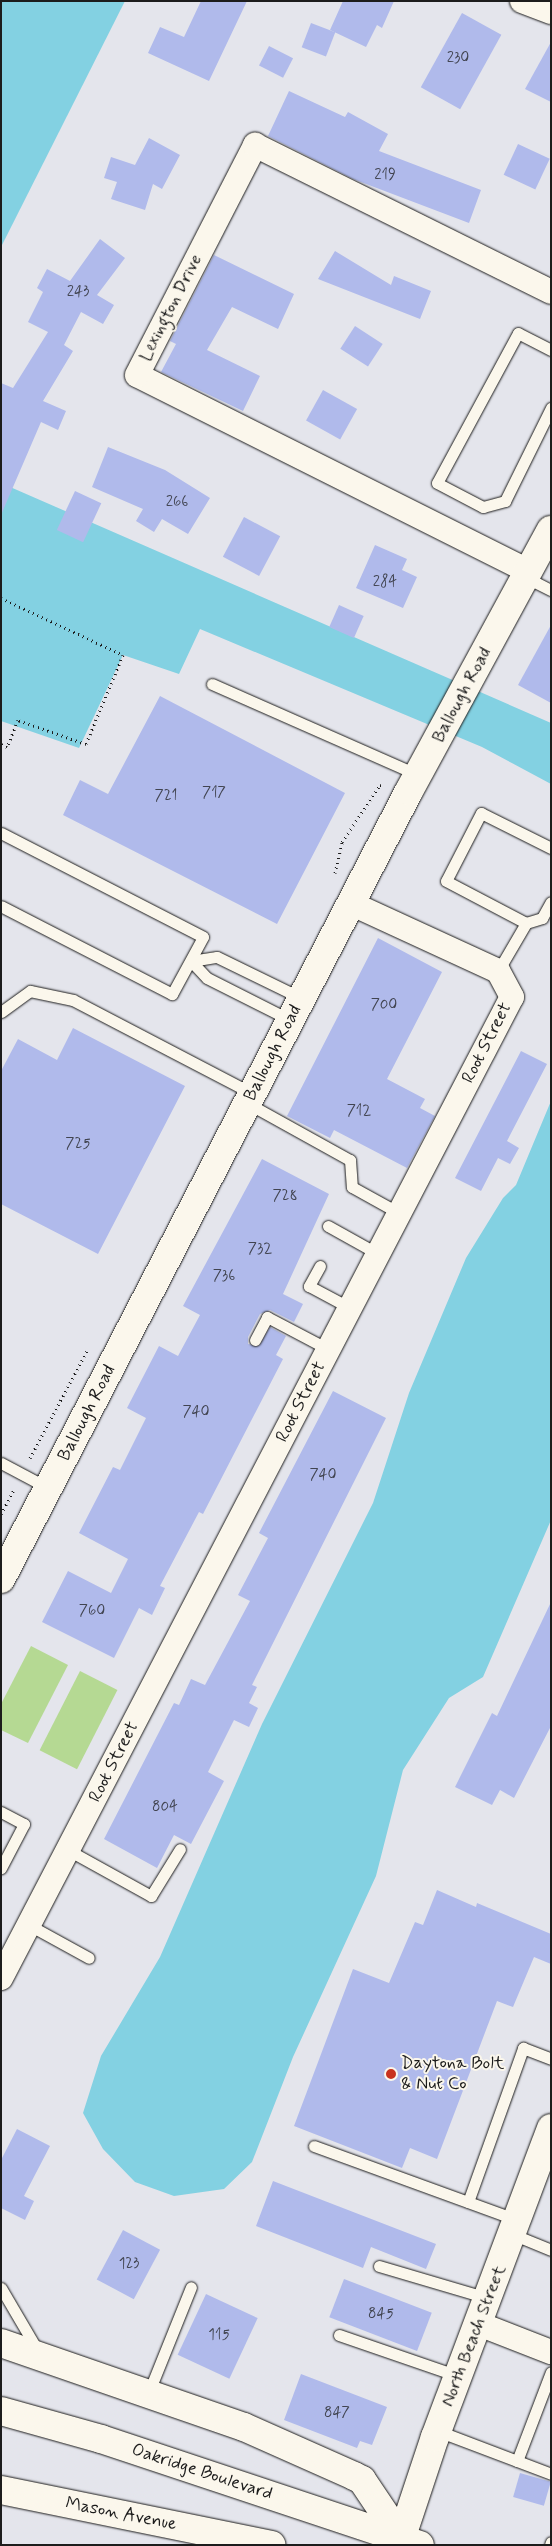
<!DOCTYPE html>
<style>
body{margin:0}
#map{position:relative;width:552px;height:2546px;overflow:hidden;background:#e4e5ec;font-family:Mynerve,sans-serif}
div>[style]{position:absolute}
.green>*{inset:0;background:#b5d993;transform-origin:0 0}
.water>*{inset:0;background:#83d1e2}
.building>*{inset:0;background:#b0baeb;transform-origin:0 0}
.path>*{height:3px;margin-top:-1.5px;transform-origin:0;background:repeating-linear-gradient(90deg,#1c1c1c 0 1px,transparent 0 5px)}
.roads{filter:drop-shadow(0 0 1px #1c1c1c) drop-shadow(0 0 1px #1c1c1c)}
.lane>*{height:11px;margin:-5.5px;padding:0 5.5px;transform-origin:5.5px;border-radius:5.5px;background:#fbf7ec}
.street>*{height:24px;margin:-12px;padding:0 12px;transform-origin:12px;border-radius:12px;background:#fbf7ec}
.secondary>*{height:28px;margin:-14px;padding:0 14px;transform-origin:14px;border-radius:14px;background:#fbf7ec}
.dots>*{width:14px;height:14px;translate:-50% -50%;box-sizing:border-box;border:2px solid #fbf7ec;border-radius:50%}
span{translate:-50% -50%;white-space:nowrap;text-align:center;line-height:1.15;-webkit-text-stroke:4px #fbf7ec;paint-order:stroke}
.number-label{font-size:15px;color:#414450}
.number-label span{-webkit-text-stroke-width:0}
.street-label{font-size:18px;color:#1c1c1c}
.poi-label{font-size:18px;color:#1c1c1c}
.left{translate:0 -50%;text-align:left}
.frame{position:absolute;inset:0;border:2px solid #1c1c1c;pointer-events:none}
</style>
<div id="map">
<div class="green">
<i style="clip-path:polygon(31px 1646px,68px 1665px,28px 1743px,1px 1730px,1px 1704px)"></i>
<i style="left:80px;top:1671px;width:42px;height:89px;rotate:27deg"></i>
</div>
<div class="water">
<i style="clip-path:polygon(1px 1px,125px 1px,1px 247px)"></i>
<i style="clip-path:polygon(1px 483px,551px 723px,551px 784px,482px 747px,200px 629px,179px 674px,123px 655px,79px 748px,1px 721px)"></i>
<i style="clip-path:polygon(551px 1101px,551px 1520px,483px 1677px,449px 1698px,403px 1770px,376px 1876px,293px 2057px,252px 2162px,224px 2189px,174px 2196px,135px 2182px,103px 2149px,83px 2113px,101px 2056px,160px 1957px,262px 1724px,373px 1503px,409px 1393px,466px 1258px,503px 1198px,516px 1185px)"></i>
</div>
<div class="building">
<i style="clip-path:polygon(201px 1px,247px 1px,209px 81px,148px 53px,160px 27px,184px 37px)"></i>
<i style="clip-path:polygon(343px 1px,394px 1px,382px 28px,377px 25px,366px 47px,330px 30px)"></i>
<i style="left:462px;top:13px;width:45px;height:85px;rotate:29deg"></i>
<i style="left:311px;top:23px;width:26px;height:26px;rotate:21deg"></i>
<i style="clip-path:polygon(551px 42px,551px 102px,525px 89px)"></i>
<i style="left:269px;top:46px;width:27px;height:22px;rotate:27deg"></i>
<i style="clip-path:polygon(289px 91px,345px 117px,348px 112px,388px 134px,379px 151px,481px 190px,469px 223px,353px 179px,268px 136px)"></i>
<i style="clip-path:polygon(149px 138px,180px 155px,162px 189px,153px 184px,145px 210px,111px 199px,117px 182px,104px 178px,111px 157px,135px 165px)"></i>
<i style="left:518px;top:144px;width:35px;height:34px;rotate:25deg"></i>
<i style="clip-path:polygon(100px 239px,125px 258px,97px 295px,114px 305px,103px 324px,81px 312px,64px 345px,73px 351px,43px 401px,66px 411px,58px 430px,41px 422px,1px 515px,1px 383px,13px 388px,48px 332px,28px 322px,43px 292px,37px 288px,47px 269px,70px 281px)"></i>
<i style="clip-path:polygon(335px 251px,391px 285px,394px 276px,431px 291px,420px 319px,318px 279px)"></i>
<i style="clip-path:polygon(214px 255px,294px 294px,278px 329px,232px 307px,207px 350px,260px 376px,243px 411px,161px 372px,176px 344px,170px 341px)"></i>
<i style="left:355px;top:326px;width:33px;height:27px;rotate:33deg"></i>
<i style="left:323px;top:390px;width:39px;height:35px;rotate:29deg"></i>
<i style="clip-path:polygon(108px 447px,165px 470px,210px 498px,188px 534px,162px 519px,154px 532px,136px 521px,143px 509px,92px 487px)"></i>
<i style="left:75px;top:491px;width:29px;height:43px;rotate:25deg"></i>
<i style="left:244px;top:517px;width:41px;height:45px;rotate:28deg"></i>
<i style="clip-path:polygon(375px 545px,407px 559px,402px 570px,417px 577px,403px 608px,356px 588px)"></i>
<i style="left:339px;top:605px;width:27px;height:24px;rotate:24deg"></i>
<i style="clip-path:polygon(551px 625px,551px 703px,518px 685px)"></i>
<i style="clip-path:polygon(160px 696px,345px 793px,277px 924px,63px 815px,80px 780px,108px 794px)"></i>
<i style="clip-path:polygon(378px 938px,442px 972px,387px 1079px,425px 1099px,420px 1108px,435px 1116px,407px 1168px,334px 1130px,330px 1138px,287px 1116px)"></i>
<i style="clip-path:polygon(73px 1028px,185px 1086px,98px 1254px,1px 1204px,1px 1071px,18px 1039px,57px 1060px)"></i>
<i style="clip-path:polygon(521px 1051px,547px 1064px,507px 1141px,519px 1148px,510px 1164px,498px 1158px,481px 1191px,455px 1178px)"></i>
<i style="clip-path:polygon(262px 1159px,329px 1194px,283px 1294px,303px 1304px,294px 1322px,270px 1310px,260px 1314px,248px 1337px,248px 1344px,259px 1346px,270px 1327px,286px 1336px,276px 1355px,283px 1359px,203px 1514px,199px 1512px,160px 1586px,165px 1588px,152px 1615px,139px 1608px,114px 1658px,42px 1622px,68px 1571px,111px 1593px,128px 1559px,79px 1533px,113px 1467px,120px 1470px,146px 1418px,127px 1408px,159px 1346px,178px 1356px,200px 1315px,183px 1306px)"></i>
<i style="clip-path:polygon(333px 1391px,386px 1418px,252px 1685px,257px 1687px,249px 1703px,258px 1708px,249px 1727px,234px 1720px,208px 1772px,224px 1781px,191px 1844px,174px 1835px,157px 1868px,104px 1839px,174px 1703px,179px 1705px,191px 1679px,205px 1685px,250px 1601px,238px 1595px,268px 1538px,259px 1533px)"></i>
<i style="clip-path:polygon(551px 1602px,551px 1726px,514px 1798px,500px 1790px,492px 1805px,455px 1787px,492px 1713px,497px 1716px)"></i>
<i style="clip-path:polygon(437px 1890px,476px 1907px,477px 1903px,551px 1934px,551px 1964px,534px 1957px,513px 2007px,497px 2001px,437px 2159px,410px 2148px,402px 2168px,294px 2126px,353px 1969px,389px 1983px,415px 1922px,423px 1925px)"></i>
<i style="clip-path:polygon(17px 2129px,50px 2146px,24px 2196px,34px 2201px,25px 2220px,1px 2208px,1px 2160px)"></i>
<i style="clip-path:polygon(273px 2181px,436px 2244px,426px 2269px,371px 2247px,363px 2268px,256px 2226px)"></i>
<i style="left:123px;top:2230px;width:42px;height:56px;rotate:28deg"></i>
<i style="left:344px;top:2279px;width:94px;height:41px;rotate:21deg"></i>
<i style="left:206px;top:2294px;width:57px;height:67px;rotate:25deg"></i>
<i style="clip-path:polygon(301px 2374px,387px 2407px,372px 2445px,360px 2441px,357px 2448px,284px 2420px)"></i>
<i style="left:520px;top:2473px;width:32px;height:25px;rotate:16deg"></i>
</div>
<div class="path">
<i style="left:1px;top:598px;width:135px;rotate:25deg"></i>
<i style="left:123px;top:655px;width:96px;rotate:112.6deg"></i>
<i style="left:86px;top:744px;width:72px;rotate:-160.6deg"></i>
<i style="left:18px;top:720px;width:29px;rotate:112deg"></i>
<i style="left:7px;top:747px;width:7px;rotate:-153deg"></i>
<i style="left:335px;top:873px;width:32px;rotate:-77deg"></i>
<i style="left:342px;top:842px;width:69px;rotate:-56.3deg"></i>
<i style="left:380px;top:785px;width:3px;rotate:18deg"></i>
<i style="left:30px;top:1458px;width:123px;rotate:-62deg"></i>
<i style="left:1px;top:1514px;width:27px;rotate:-62deg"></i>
</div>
<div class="roads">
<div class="lane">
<i style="left:551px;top:350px;width:37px;rotate:-153deg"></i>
<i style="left:518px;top:333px;width:170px;rotate:118.4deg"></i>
<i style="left:437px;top:483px;width:52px;rotate:27.6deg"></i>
<i style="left:483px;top:507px;width:23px;rotate:-15deg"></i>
<i style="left:505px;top:501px;width:104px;rotate:-63.7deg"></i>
<i style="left:525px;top:577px;width:29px;rotate:27deg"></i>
<i style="left:212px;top:684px;width:225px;rotate:23.8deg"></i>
<i style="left:1px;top:833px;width:227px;rotate:27.2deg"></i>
<i style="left:203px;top:937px;width:65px;rotate:118.5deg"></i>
<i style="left:172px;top:994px;width:192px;rotate:-152.8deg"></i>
<i style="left:551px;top:848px;width:78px;rotate:-153.4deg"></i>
<i style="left:481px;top:813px;width:76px;rotate:117.2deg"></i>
<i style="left:446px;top:881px;width:90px;rotate:27.7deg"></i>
<i style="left:526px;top:923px;width:17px;rotate:-17deg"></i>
<i style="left:542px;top:918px;width:18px;rotate:-61deg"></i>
<i style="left:191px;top:961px;width:26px;rotate:-9deg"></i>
<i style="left:217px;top:957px;width:93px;rotate:26deg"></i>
<i style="left:191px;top:961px;width:23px;rotate:47deg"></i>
<i style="left:207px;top:978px;width:93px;rotate:26.8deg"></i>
<i style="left:498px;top:971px;width:56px;rotate:-59.7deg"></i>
<i style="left:1px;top:1012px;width:36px;rotate:-36deg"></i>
<i style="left:30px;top:991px;width:44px;rotate:11.8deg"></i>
<i style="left:73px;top:1000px;width:202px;rotate:27.5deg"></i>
<i style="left:247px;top:1103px;width:118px;rotate:29deg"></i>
<i style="left:350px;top:1160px;width:27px;rotate:86deg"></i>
<i style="left:352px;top:1187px;width:54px;rotate:29deg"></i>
<i style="left:328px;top:1226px;width:57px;rotate:29.2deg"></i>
<i style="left:320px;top:1266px;width:23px;rotate:119deg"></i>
<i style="left:309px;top:1286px;width:47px;rotate:28.2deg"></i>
<i style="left:255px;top:1340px;width:26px;rotate:-62deg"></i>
<i style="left:267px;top:1317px;width:69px;rotate:27.7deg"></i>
<i style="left:1px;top:1463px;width:53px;rotate:28deg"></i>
<i style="left:1px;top:1812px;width:26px;rotate:28deg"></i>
<i style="left:24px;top:1824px;width:50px;rotate:117.6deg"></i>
<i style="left:68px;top:1850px;width:95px;rotate:29deg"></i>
<i style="left:151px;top:1896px;width:55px;rotate:-58.3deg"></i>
<i style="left:29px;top:1925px;width:68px;rotate:28.8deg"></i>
<i style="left:314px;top:2146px;width:216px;rotate:20deg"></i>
<i style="left:468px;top:2202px;width:164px;rotate:-70.3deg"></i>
<i style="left:523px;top:2048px;width:30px;rotate:21deg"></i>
<i style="left:512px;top:2234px;width:42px;rotate:22.3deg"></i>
<i style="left:379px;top:2266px;width:114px;rotate:16.4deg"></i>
<i style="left:1px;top:2288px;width:73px;rotate:59.6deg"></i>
<i style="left:339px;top:2335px;width:126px;rotate:19deg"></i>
<i style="left:148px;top:2394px;width:115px;rotate:-68.1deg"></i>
<i style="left:438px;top:2431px;width:121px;rotate:20.8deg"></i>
<i style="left:517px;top:2461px;width:95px;rotate:-69.1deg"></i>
<i style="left:550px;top:2545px;width:3px;rotate:-72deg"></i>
</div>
<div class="street">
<i style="left:522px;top:1px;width:31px;rotate:21deg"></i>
<i style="left:528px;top:571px;width:437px;rotate:-153.4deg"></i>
<i style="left:137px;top:375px;width:259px;rotate:-62.8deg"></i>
<i style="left:255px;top:145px;width:330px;rotate:26.4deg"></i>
<i style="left:1px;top:1978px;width:1106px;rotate:-62.49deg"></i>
<i style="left:512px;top:997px;width:30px;rotate:-118deg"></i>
<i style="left:498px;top:971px;width:163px;rotate:-155.3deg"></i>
<i style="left:479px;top:2324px;width:77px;rotate:21.3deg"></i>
</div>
<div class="secondary">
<i style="left:1px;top:1579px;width:887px;rotate:-62.63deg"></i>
<i style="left:409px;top:791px;width:297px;rotate:-61.5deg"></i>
<i style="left:1px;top:2343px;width:257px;rotate:19.1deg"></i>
<i style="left:244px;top:2427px;width:120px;rotate:24deg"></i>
<i style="left:354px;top:2476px;width:9px;rotate:27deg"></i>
<i style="left:362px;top:2480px;width:70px;rotate:56.1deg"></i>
<i style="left:1px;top:2411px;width:104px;rotate:15.6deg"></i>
<i style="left:101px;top:2439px;width:336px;rotate:18.4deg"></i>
<i style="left:1px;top:2490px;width:276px;rotate:11.5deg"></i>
<i style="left:399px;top:2545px;width:114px;rotate:-71.6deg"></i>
<i style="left:435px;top:2437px;width:330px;rotate:-69.4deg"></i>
</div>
</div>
<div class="dots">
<i style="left:391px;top:2074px;background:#c8321e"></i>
</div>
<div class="number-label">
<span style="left:458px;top:59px">230</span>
<span style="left:385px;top:176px">219</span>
<span style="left:78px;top:293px">243</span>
<span style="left:177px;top:503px">266</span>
<span style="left:385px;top:583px">284</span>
<span style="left:214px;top:794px">717</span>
<span style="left:166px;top:797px">721</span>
<span style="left:384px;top:1006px">700</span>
<span style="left:359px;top:1112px">712</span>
<span style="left:78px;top:1145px">725</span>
<span style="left:285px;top:1197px">728</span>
<span style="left:260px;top:1250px">732</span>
<span style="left:224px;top:1277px">736</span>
<span style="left:196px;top:1413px">740</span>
<span style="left:323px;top:1476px">740</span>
<span style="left:92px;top:1612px">760</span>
<span style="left:165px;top:1808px">804</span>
<span style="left:129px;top:2265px">123</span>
<span style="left:381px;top:2315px">845</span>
<span style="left:219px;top:2336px">115</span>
<span style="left:337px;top:2414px">847</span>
</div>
<div class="street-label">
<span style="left:171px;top:308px;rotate:-63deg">Lexington Drive</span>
<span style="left:462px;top:695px;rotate:-62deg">Ballough Road</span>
<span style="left:487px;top:1043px;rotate:-63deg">Root Street</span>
<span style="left:273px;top:1053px;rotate:-63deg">Ballough Road</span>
<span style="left:301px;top:1402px;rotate:-63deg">Root Street</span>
<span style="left:87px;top:1413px;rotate:-63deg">Ballough Road</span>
<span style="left:114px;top:1762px;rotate:-63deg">Root Street</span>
<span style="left:474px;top:2336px;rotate:-69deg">North Beach Street</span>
<span style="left:202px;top:2472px;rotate:18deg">Oakridge Boulevard</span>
<span style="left:121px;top:2514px;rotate:11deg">Mason Avenue</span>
</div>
<div class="poi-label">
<span class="left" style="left:401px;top:2074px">Daytona Bolt<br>&amp; Nut Co</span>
</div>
<div class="frame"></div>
</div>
